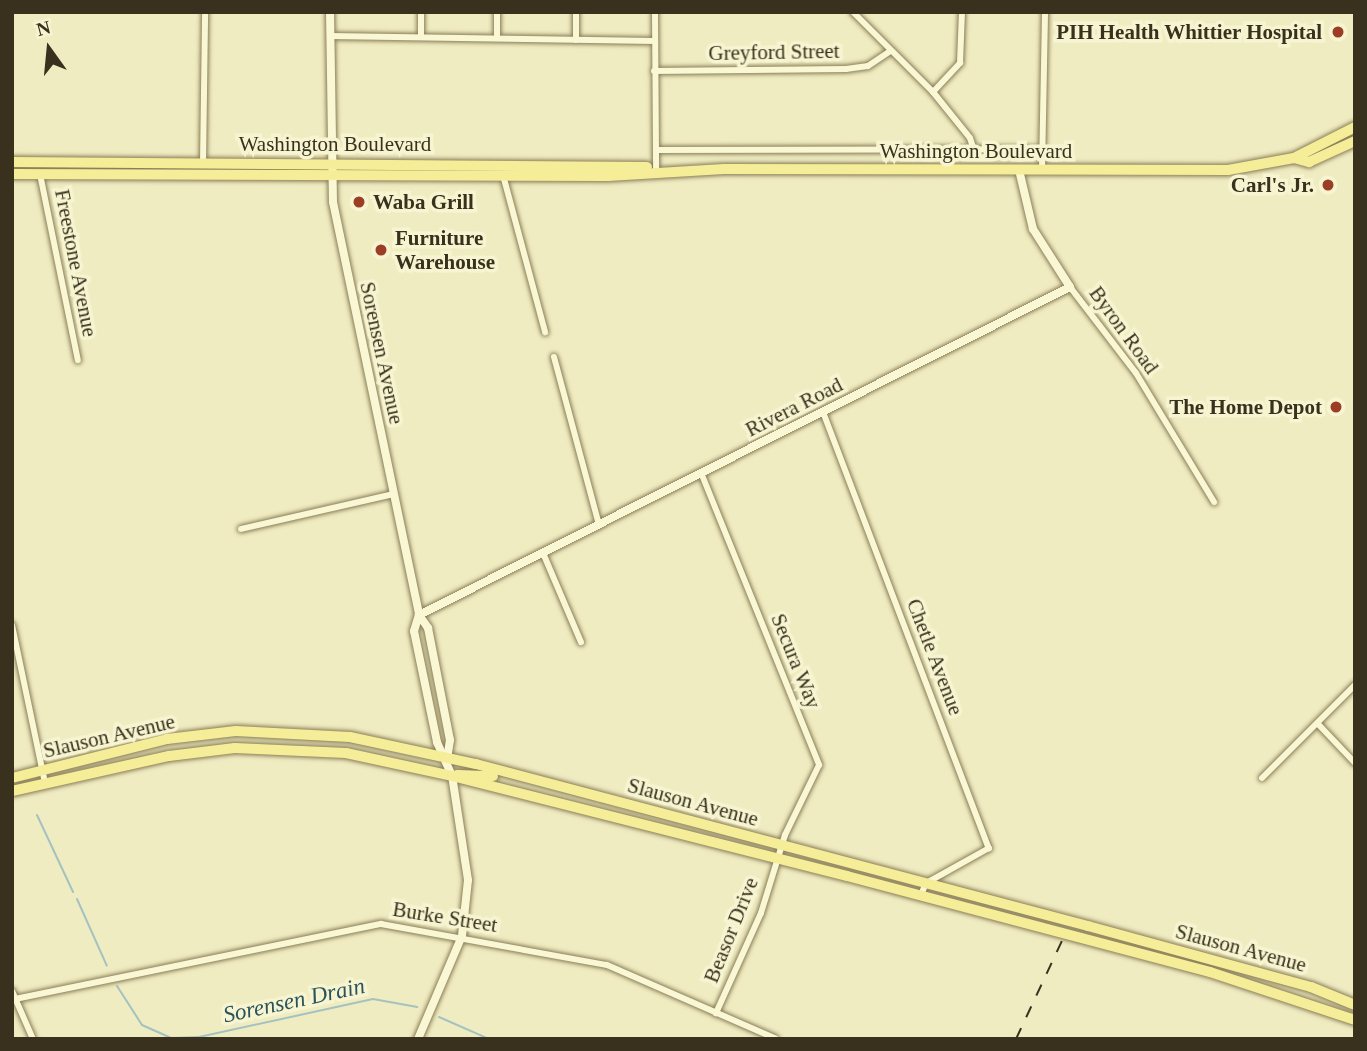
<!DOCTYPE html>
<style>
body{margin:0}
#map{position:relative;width:1367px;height:1051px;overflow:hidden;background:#f0ecc1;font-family:Georgia,serif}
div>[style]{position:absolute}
.stream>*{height:2px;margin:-1px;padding:0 1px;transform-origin:1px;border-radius:1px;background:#a4c2c0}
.roads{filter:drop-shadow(0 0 2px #8a7e58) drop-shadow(0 0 2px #8a7e58)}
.minor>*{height:6px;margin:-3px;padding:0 3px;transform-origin:3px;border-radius:3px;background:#faf7d5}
.tertiary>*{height:8px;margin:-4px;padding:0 4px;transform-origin:4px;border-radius:4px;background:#faf7d5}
.primary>*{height:10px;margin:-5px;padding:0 5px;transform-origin:5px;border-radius:5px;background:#f5ed97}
.rail>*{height:2px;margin-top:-1px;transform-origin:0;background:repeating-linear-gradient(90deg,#39311d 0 12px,transparent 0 24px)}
.dots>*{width:19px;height:19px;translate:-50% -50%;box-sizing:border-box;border:4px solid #f7f4d1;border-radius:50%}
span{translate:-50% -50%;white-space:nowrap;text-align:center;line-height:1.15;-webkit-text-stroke:7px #f7f4d1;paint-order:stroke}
.poi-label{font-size:21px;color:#39311d;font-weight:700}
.right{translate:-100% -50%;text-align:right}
.left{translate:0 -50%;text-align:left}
.street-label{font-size:21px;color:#39311d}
.water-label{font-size:23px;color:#2b535a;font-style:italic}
.frame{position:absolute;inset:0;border:14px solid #39311d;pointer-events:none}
.north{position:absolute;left:14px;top:14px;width:70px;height:70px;-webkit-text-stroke:5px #f7f4d1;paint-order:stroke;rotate:345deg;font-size:19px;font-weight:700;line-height:28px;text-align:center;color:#39311d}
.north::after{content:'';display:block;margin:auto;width:24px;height:32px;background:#39311d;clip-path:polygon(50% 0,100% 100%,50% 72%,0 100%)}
</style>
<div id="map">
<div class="stream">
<i style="left:37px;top:815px;width:85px;rotate:64.9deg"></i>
<i style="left:77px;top:899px;width:73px;rotate:65.9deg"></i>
<i style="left:117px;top:986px;width:46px;rotate:57.3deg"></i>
<i style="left:142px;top:1025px;width:32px;rotate:24deg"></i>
<i style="left:171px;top:1038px;width:28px;rotate:-2deg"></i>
<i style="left:199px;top:1037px;width:178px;rotate:-12.3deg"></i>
<i style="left:373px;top:999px;width:45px;rotate:10.3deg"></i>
<i style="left:439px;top:1017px;width:55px;rotate:23.7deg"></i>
</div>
<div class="roads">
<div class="minor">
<i style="left:421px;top:12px;width:25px;rotate:90deg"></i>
<i style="left:655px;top:12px;width:158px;rotate:89.6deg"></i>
<i style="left:853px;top:12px;width:113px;rotate:45deg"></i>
<i style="left:933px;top:92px;width:59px;rotate:51.2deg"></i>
<i style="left:970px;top:138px;width:13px;rotate:72deg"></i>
<i style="left:330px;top:36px;width:325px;rotate:0.9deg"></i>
<i style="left:497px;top:38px;width:26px;rotate:-90deg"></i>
<i style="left:576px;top:40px;width:28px;rotate:-90deg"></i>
<i style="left:654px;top:71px;width:192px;rotate:-0.6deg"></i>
<i style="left:846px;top:69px;width:22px;rotate:-8deg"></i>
<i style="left:868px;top:66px;width:27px;rotate:-34deg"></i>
<i style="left:933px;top:92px;width:40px;rotate:-47deg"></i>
<i style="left:960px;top:63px;width:51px;rotate:-87.8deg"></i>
<i style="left:657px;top:150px;width:386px;rotate:-0.1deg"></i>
<i style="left:203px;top:164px;width:152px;rotate:-89.2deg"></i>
<i style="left:1042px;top:170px;width:158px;rotate:-88.9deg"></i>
<i style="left:40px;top:174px;width:190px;rotate:78.5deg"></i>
<i style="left:503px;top:175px;width:163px;rotate:75deg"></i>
<i style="left:1070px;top:287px;width:108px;rotate:52.5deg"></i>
<i style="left:1136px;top:373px;width:151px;rotate:58.8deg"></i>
<i style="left:554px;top:357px;width:174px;rotate:75deg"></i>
<i style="left:823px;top:412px;width:467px;rotate:69.2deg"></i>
<i style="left:989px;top:848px;width:72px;rotate:150.9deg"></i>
<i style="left:926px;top:883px;width:15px;rotate:113deg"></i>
<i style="left:702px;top:475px;width:313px;rotate:68deg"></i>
<i style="left:819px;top:765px;width:78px;rotate:115.9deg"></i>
<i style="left:785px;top:835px;width:82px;rotate:107.1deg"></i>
<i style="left:761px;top:913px;width:110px;rotate:114.2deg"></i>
<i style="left:241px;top:529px;width:157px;rotate:-12.9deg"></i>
<i style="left:543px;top:553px;width:97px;rotate:66.9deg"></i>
<i style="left:12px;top:625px;width:161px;rotate:78.2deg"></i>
<i style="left:1319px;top:725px;width:52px;rotate:46.5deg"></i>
<i style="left:1262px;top:778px;width:132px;rotate:-45deg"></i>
<i style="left:12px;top:991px;width:52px;rotate:66.4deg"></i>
<i style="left:15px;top:999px;width:374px;rotate:-11.6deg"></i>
<i style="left:381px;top:924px;width:230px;rotate:10.3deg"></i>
<i style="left:607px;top:965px;width:184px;rotate:23.6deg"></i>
</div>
<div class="tertiary">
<i style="left:330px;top:12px;width:190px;rotate:89.1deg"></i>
<i style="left:333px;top:202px;width:422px;rotate:78.2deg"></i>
<i style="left:419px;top:615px;width:16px;rotate:55deg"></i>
<i style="left:428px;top:628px;width:114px;rotate:78.9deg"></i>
<i style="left:450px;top:740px;width:18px;rotate:99deg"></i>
<i style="left:419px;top:615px;width:729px;rotate:-26.74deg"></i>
<i style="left:1070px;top:287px;width:69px;rotate:-122.5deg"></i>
<i style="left:1033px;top:229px;width:61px;rotate:-103.3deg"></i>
<i style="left:418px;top:1039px;width:112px;rotate:-66.9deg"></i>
<i style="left:462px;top:936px;width:56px;rotate:-83.9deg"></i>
<i style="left:468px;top:880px;width:105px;rotate:-98.7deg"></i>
<i style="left:452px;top:776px;width:37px;rotate:-114deg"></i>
<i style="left:437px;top:742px;width:113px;rotate:-101.7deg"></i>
<i style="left:414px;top:631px;width:17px;rotate:-73deg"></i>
</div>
<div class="primary">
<i style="left:1294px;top:158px;width:68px;rotate:-26.9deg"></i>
<i style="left:12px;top:162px;width:635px;rotate:0.45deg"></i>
<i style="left:12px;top:174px;width:596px;rotate:0.19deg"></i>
<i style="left:608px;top:176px;width:116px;rotate:-3.5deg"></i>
<i style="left:724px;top:169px;width:504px;rotate:0.11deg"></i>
<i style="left:1228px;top:170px;width:67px;rotate:-10.3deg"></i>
<i style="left:1294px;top:158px;width:16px;rotate:15deg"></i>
<i style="left:1309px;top:162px;width:51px;rotate:-24.5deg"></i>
<i style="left:457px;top:775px;width:36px;rotate:2deg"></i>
<i style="left:12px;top:778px;width:160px;rotate:-14.1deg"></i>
<i style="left:167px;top:739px;width:69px;rotate:-6.6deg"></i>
<i style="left:236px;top:731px;width:114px;rotate:3deg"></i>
<i style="left:350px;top:737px;width:129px;rotate:12.1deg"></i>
<i style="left:476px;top:764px;width:633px;rotate:14.83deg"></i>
<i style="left:1088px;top:926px;width:231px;rotate:15.3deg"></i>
<i style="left:1311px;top:987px;width:48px;rotate:22.2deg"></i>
<i style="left:12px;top:791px;width:161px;rotate:-12.6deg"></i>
<i style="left:169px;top:756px;width:66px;rotate:-6.9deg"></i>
<i style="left:235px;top:748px;width:111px;rotate:2.6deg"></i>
<i style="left:346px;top:753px;width:108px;rotate:12.2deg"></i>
<i style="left:452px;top:776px;width:407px;rotate:14.2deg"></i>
<i style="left:847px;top:876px;width:375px;rotate:14.8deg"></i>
<i style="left:1210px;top:972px;width:153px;rotate:18.3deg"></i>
</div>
</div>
<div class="rail">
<i style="left:1016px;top:1039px;width:108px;rotate:-64.9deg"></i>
</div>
<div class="dots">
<i style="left:1338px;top:32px;background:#9c3e25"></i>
<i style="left:1328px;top:185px;background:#9c3e25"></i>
<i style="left:359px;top:202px;background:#9c3e25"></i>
<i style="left:381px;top:250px;background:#9c3e25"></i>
<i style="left:1336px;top:407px;background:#9c3e25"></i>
</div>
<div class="poi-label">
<span class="right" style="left:1322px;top:32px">PIH Health Whittier Hospital</span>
<span class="right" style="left:1314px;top:185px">Carl's Jr.</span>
<span class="left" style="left:373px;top:202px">Waba Grill</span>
<span class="left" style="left:395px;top:250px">Furniture<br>Warehouse</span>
<span class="right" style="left:1322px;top:407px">The Home Depot</span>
</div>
<div class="street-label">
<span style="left:774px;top:52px;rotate:-1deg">Greyford Street</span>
<span style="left:335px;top:144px">Washington Boulevard</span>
<span style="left:976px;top:151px">Washington Boulevard</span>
<span style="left:76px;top:263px;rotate:79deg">Freestone Avenue</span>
<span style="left:1124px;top:330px;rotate:54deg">Byron Road</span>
<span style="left:382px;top:353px;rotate:78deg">Sorensen Avenue</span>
<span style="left:794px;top:407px;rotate:-27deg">Rivera Road</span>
<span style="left:935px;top:657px;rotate:69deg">Chetle Avenue</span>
<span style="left:796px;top:661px;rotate:68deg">Secura Way</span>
<span style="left:109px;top:736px;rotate:-13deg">Slauson Avenue</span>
<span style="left:693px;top:802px;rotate:15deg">Slauson Avenue</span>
<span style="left:445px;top:917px;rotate:9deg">Burke Street</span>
<span style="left:731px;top:930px;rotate:-68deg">Beasor Drive</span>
<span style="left:1241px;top:948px;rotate:15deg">Slauson Avenue</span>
</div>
<div class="water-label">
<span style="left:294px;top:1001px;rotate:-12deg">Sorensen Drain</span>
</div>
<div class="frame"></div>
<div class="north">N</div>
</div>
